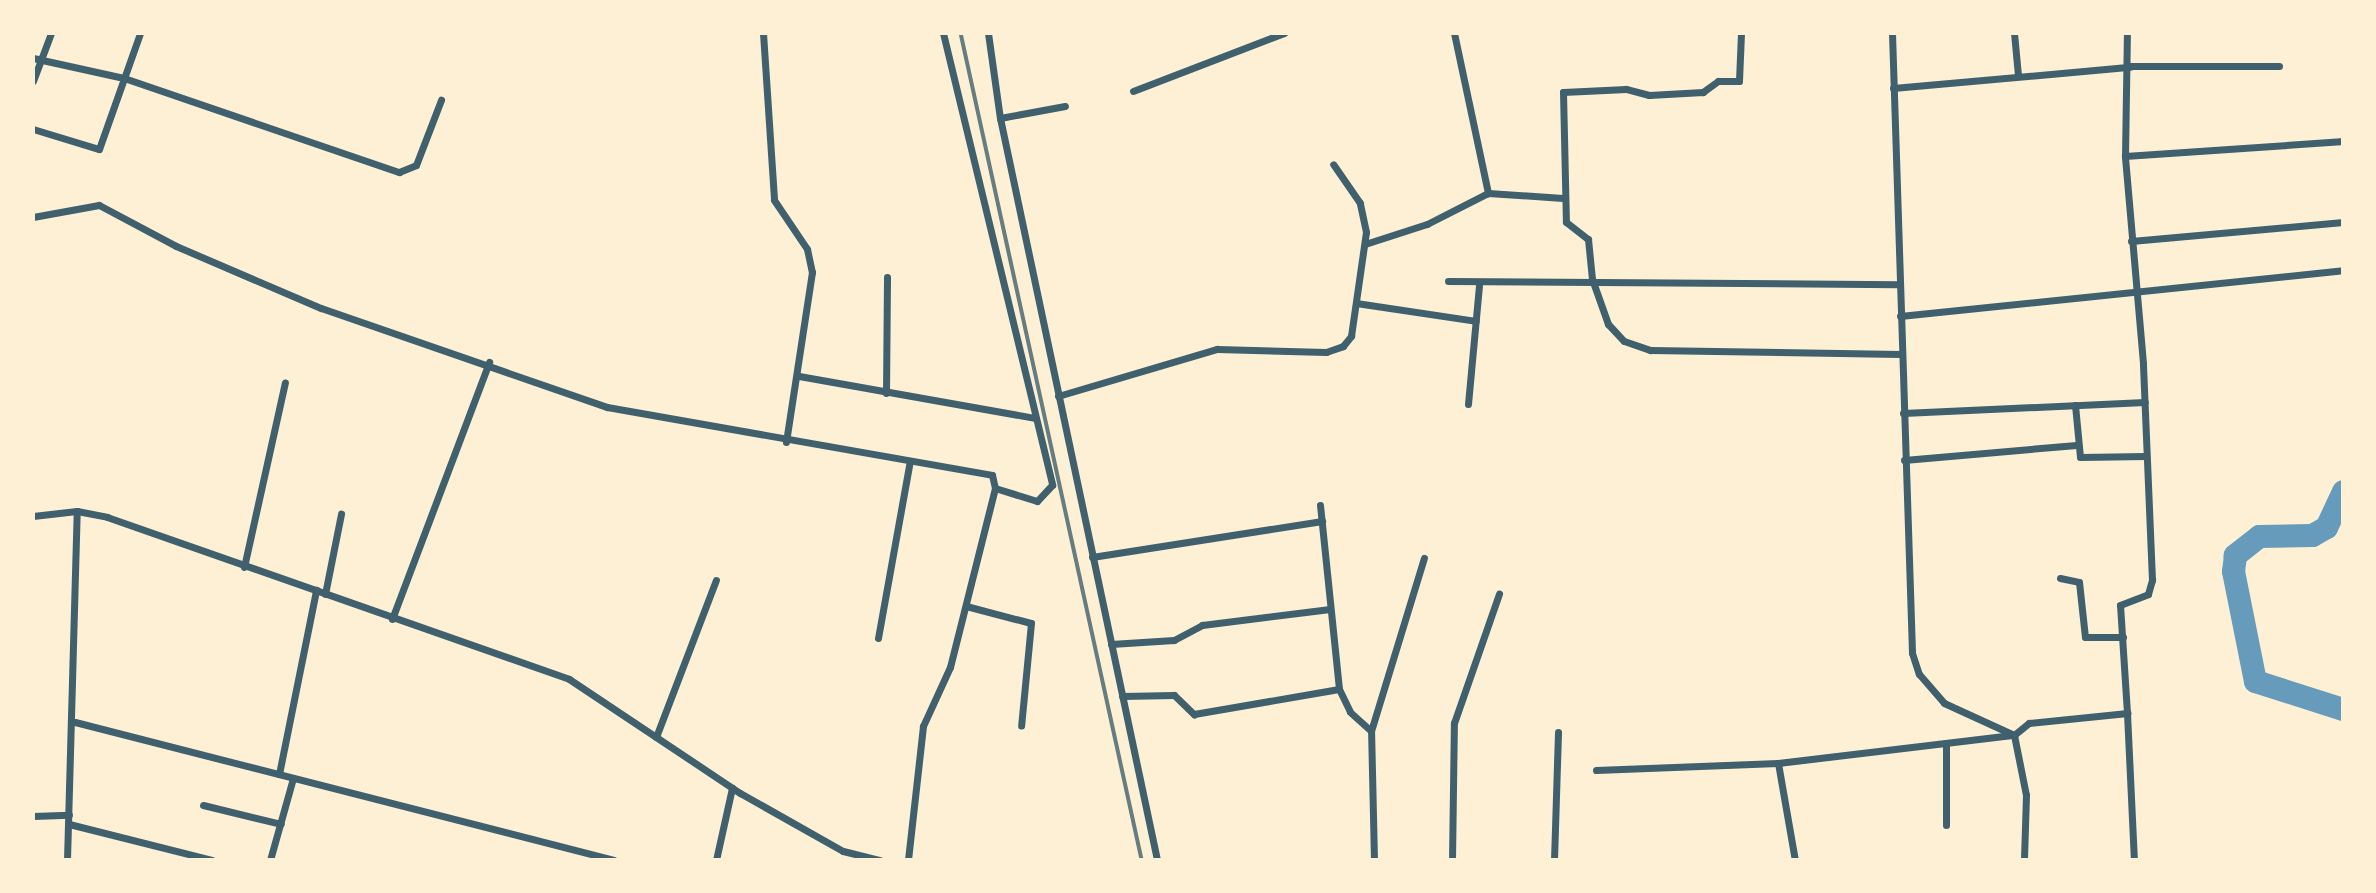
<!DOCTYPE html>
<style>
body{margin:0}
#map{position:relative;width:2376px;height:893px;overflow:hidden;background:#fdf0d5;font-family:"PT Sans Narrow",sans-serif}
div>[style]{position:absolute}
.river>*{height:23px;margin:-11.5px;padding:0 11.5px;transform-origin:11.5px;border-radius:11.5px;background:#669bbc}
.minor>*{height:7px;margin:-3.5px;padding:0 3.5px;transform-origin:3.5px;border-radius:3.5px;background:#3f606c}
.rail>*{height:3.5px;margin:-1.75px;padding:0 1.75px;transform-origin:1.75px;border-radius:1.75px;background:#657d81}
span{translate:-50% -50%;white-space:nowrap;text-align:center;line-height:1.15;-webkit-text-stroke:5px #fdf0d5;paint-order:stroke}
.frame{position:absolute;inset:0;border:35px solid #fdf0d5;pointer-events:none}
</style>
<div id="map">
<div class="river">
<i style="left:2343px;top:491px;width:40px;rotate:115deg"></i>
<i style="left:2326px;top:527px;width:16px;rotate:150deg"></i>
<i style="left:2312px;top:535px;width:53px;rotate:178.9deg"></i>
<i style="left:2259px;top:536px;width:31px;rotate:142deg"></i>
<i style="left:2235px;top:555px;width:16px;rotate:97deg"></i>
<i style="left:2233px;top:571px;width:112px;rotate:78.7deg"></i>
<i style="left:2255px;top:681px;width:92px;rotate:17.7deg"></i>
</div>
<div class="minor">
<i style="left:763px;top:33px;width:167px;rotate:86.2deg"></i>
<i style="left:774px;top:200px;width:59px;rotate:56deg"></i>
<i style="left:807px;top:249px;width:24px;rotate:78deg"></i>
<i style="left:812px;top:272px;width:172px;rotate:98.7deg"></i>
<i style="left:943px;top:33px;width:465px;rotate:76.4deg"></i>
<i style="left:1052px;top:485px;width:22px;rotate:133deg"></i>
<i style="left:1037px;top:501px;width:44px;rotate:-162.8deg"></i>
<i style="left:988px;top:33px;width:86px;rotate:82deg"></i>
<i style="left:1000px;top:118px;width:758px;rotate:78.05deg"></i>
<i style="left:1454px;top:33px;width:164px;rotate:78deg"></i>
<i style="left:1741px;top:33px;width:48px;rotate:92.4deg"></i>
<i style="left:1739px;top:81px;width:21px;rotate:180deg"></i>
<i style="left:1718px;top:81px;width:19px;rotate:144deg"></i>
<i style="left:1703px;top:92px;width:54px;rotate:176.8deg"></i>
<i style="left:1649px;top:95px;width:24px;rotate:-165deg"></i>
<i style="left:1626px;top:89px;width:63px;rotate:177.3deg"></i>
<i style="left:1563px;top:92px;width:130px;rotate:88.7deg"></i>
<i style="left:1566px;top:222px;width:28px;rotate:38deg"></i>
<i style="left:1588px;top:239px;width:40px;rotate:84.3deg"></i>
<i style="left:1592px;top:279px;width:48px;rotate:70.4deg"></i>
<i style="left:1608px;top:324px;width:23px;rotate:47deg"></i>
<i style="left:1624px;top:341px;width:28px;rotate:19deg"></i>
<i style="left:1650px;top:350px;width:250px;rotate:0.9deg"></i>
<i style="left:1892px;top:33px;width:620px;rotate:88.15deg"></i>
<i style="left:1912px;top:653px;width:22px;rotate:72deg"></i>
<i style="left:1919px;top:674px;width:38px;rotate:49deg"></i>
<i style="left:1944px;top:703px;width:77px;rotate:24.6deg"></i>
<i style="left:2014px;top:735px;width:61px;rotate:78.7deg"></i>
<i style="left:2026px;top:795px;width:65px;rotate:91.8deg"></i>
<i style="left:2014px;top:33px;width:42px;rotate:84.6deg"></i>
<i style="left:33px;top:58px;width:93px;rotate:12.4deg"></i>
<i style="left:124px;top:78px;width:291px;rotate:18.9deg"></i>
<i style="left:399px;top:172px;width:18px;rotate:-22deg"></i>
<i style="left:416px;top:165px;width:70px;rotate:-69deg"></i>
<i style="left:2130px;top:66px;width:149px"></i>
<i style="left:33px;top:81px;width:51px;rotate:-69.4deg"></i>
<i style="left:1893px;top:88px;width:238px;rotate:-5.1deg"></i>
<i style="left:1133px;top:91px;width:162px;rotate:-21deg"></i>
<i style="left:1000px;top:118px;width:66px;rotate:-10.5deg"></i>
<i style="left:33px;top:129px;width:69px;rotate:16.9deg"></i>
<i style="left:99px;top:149px;width:123px;rotate:-70.5deg"></i>
<i style="left:2125px;top:156px;width:219px;rotate:-3.9deg"></i>
<i style="left:33px;top:217px;width:67px;rotate:-10.3deg"></i>
<i style="left:99px;top:205px;width:87px;rotate:28deg"></i>
<i style="left:176px;top:246px;width:158px;rotate:23.2deg"></i>
<i style="left:321px;top:308px;width:303px;rotate:19.1deg"></i>
<i style="left:607px;top:407px;width:391px;rotate:10deg"></i>
<i style="left:992px;top:475px;width:13px;rotate:77deg"></i>
<i style="left:995px;top:488px;width:185px;rotate:104.1deg"></i>
<i style="left:950px;top:667px;width:65px;rotate:114.6deg"></i>
<i style="left:923px;top:726px;width:135px;rotate:96.4deg"></i>
<i style="left:2131px;top:241px;width:213px;rotate:-5.1deg"></i>
<i style="left:1365px;top:244px;width:65px;rotate:-17.9deg"></i>
<i style="left:1427px;top:224px;width:68px;rotate:-26.9deg"></i>
<i style="left:1488px;top:193px;width:75px;rotate:3.8deg"></i>
<i style="left:1448px;top:281px;width:450px;rotate:0.4deg"></i>
<i style="left:1356px;top:303px;width:121px;rotate:8.5deg"></i>
<i style="left:1900px;top:316px;width:445px;rotate:-5.9deg"></i>
<i style="left:799px;top:376px;width:239px;rotate:10.1deg"></i>
<i style="left:886px;top:393px;width:116px;rotate:-89.5deg"></i>
<i style="left:1058px;top:396px;width:166px;rotate:-16.5deg"></i>
<i style="left:1217px;top:349px;width:109px;rotate:1.6deg"></i>
<i style="left:1326px;top:352px;width:18px;rotate:-19deg"></i>
<i style="left:1343px;top:346px;width:13px;rotate:-51deg"></i>
<i style="left:1351px;top:336px;width:105px;rotate:-81.8deg"></i>
<i style="left:1366px;top:232px;width:30px;rotate:-102deg"></i>
<i style="left:1360px;top:203px;width:47px;rotate:-124.7deg"></i>
<i style="left:1468px;top:404px;width:120px;rotate:-84.7deg"></i>
<i style="left:2075px;top:405px;width:52px;rotate:84.5deg"></i>
<i style="left:2080px;top:457px;width:66px;rotate:-0.9deg"></i>
<i style="left:1903px;top:413px;width:242px;rotate:-2.6deg"></i>
<i style="left:1904px;top:460px;width:173px;rotate:-5deg"></i>
<i style="left:1320px;top:505px;width:185px;rotate:84.1deg"></i>
<i style="left:1339px;top:689px;width:25px;rotate:64deg"></i>
<i style="left:1350px;top:712px;width:28px;rotate:42deg"></i>
<i style="left:33px;top:516px;width:44px;rotate:-6.5deg"></i>
<i style="left:77px;top:511px;width:31px;rotate:11deg"></i>
<i style="left:107px;top:517px;width:490px;rotate:19.3deg"></i>
<i style="left:569px;top:679px;width:206px;rotate:33.7deg"></i>
<i style="left:740px;top:793px;width:118px;rotate:29.4deg"></i>
<i style="left:843px;top:851px;width:38px;rotate:14deg"></i>
<i style="left:1092px;top:557px;width:233px;rotate:-8.9deg"></i>
<i style="left:244px;top:567px;width:189px;rotate:-77.5deg"></i>
<i style="left:2060px;top:578px;width:19px;rotate:12deg"></i>
<i style="left:2079px;top:582px;width:55px;rotate:83.8deg"></i>
<i style="left:2085px;top:637px;width:38px"></i>
<i style="left:325px;top:594px;width:82px;rotate:-78.7deg"></i>
<i style="left:966px;top:606px;width:67px;rotate:14.7deg"></i>
<i style="left:1031px;top:623px;width:103px;rotate:95.5deg"></i>
<i style="left:392px;top:619px;width:275px;rotate:-69.3deg"></i>
<i style="left:878px;top:638px;width:180px;rotate:-79.8deg"></i>
<i style="left:1111px;top:644px;width:63px;rotate:-3.6deg"></i>
<i style="left:1174px;top:640px;width:32px;rotate:-28deg"></i>
<i style="left:1202px;top:625px;width:129px;rotate:-7.1deg"></i>
<i style="left:1122px;top:696px;width:52px;rotate:-1.1deg"></i>
<i style="left:1174px;top:695px;width:28px;rotate:44deg"></i>
<i style="left:1194px;top:714px;width:147px;rotate:-9.8deg"></i>
<i style="left:2127px;top:713px;width:147px;rotate:87.3deg"></i>
<i style="left:75px;top:722px;width:556px;rotate:14.36deg"></i>
<i style="left:656px;top:737px;width:168px;rotate:-69.1deg"></i>
<i style="left:1946px;top:743px;width:82px;rotate:90deg"></i>
<i style="left:1778px;top:763px;width:238px;rotate:-6.8deg"></i>
<i style="left:2014px;top:735px;width:19px;rotate:-39deg"></i>
<i style="left:2029px;top:723px;width:99px;rotate:-5.8deg"></i>
<i style="left:2127px;top:713px;width:108px;rotate:-93.7deg"></i>
<i style="left:2120px;top:605px;width:30px;rotate:-21deg"></i>
<i style="left:2148px;top:594px;width:15px;rotate:-74deg"></i>
<i style="left:2152px;top:580px;width:217px;rotate:-92.4deg"></i>
<i style="left:2143px;top:363px;width:208px;rotate:-95deg"></i>
<i style="left:2125px;top:156px;width:123px;rotate:-89.1deg"></i>
<i style="left:1596px;top:770px;width:182px;rotate:-2.2deg"></i>
<i style="left:1778px;top:763px;width:98px;rotate:80.1deg"></i>
<i style="left:279px;top:774px;width:188px;rotate:-78.6deg"></i>
<i style="left:203px;top:805px;width:80px;rotate:13.7deg"></i>
<i style="left:33px;top:816px;width:36px;rotate:-2deg"></i>
<i style="left:69px;top:824px;width:147px;rotate:14.1deg"></i>
<i style="left:67px;top:860px;width:349px;rotate:-88.4deg"></i>
<i style="left:270px;top:860px;width:85px;rotate:-74.3deg"></i>
<i style="left:716px;top:860px;width:74px;rotate:-77.5deg"></i>
<i style="left:1374px;top:860px;width:129px;rotate:-91.3deg"></i>
<i style="left:1371px;top:731px;width:181px;rotate:-73deg"></i>
<i style="left:1452px;top:860px;width:137px;rotate:-89.2deg"></i>
<i style="left:1454px;top:723px;width:137px;rotate:-70.8deg"></i>
<i style="left:1554px;top:860px;width:128px;rotate:-88.2deg"></i>
</div>
<div class="rail">
<i style="left:961px;top:33px;width:847px;rotate:77.65deg"></i>
</div>
<div class="frame"></div>
</div>
